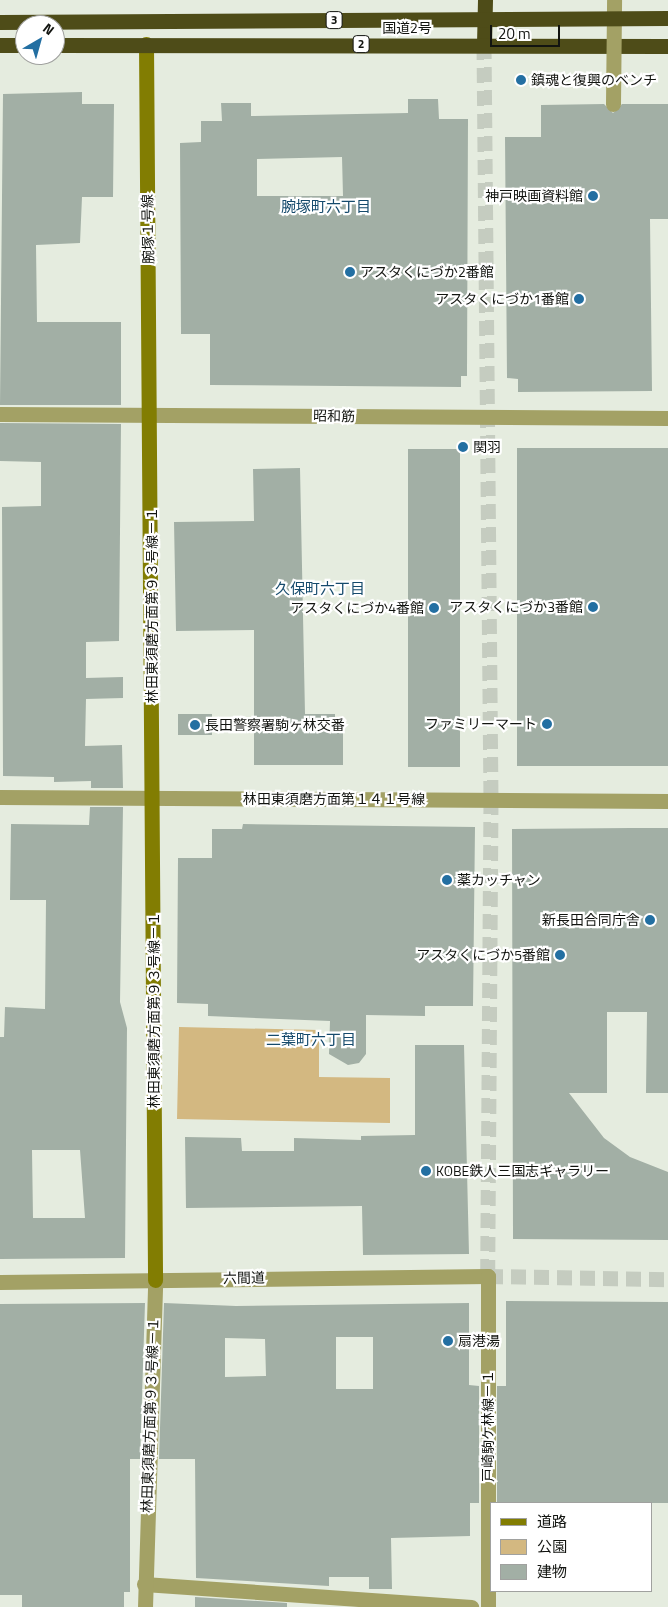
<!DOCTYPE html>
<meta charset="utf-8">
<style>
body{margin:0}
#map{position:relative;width:668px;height:1607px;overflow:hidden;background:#e5ecdf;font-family:"Titillium Web","Noto Sans JP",sans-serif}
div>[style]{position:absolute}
.green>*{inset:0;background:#d3b881}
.building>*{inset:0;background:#a2afa5;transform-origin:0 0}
.street-tunnel>*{height:15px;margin-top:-7.5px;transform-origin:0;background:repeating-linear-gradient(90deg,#c5ccc0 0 15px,transparent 0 23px)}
.street>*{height:15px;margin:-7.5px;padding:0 7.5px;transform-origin:7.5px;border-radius:7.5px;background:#a3a165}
.secondary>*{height:15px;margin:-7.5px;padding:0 7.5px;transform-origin:7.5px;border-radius:7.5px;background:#827d02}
.highway>*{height:15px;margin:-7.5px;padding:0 7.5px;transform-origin:7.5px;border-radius:7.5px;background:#4e4c18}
.street-bridge>*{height:15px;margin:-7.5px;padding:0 7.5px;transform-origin:7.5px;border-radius:7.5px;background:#a3a165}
.highway-bridge>*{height:15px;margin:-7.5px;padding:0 7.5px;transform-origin:7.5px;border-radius:7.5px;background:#4e4c18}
.dots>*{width:14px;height:14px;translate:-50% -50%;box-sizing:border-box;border:2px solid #fff;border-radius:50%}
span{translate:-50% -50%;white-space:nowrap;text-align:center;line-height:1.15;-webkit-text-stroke:4.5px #fff;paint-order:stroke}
.shield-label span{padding:1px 4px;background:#fff;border:1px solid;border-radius:4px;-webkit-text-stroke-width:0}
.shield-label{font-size:12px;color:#121410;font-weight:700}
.street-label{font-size:14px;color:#121410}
.poi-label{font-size:14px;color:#121410}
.left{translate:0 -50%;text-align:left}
.right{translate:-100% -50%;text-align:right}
.neighbourhood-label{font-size:15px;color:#154a6c}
.legend{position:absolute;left:490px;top:1502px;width:162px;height:90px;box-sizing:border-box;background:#fff;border:1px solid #a0a19f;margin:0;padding:6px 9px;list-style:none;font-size:15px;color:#121410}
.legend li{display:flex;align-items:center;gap:10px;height:25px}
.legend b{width:25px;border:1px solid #a0a19f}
.north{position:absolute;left:15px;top:15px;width:50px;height:50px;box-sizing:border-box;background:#fff;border:1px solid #a0a19f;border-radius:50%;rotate:38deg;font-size:14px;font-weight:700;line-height:20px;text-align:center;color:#121410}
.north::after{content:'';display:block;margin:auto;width:18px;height:22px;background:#236fa2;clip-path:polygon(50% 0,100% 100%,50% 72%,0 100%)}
.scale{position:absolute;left:490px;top:25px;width:70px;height:22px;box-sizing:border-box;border:2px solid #121410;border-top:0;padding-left:6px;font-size:15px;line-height:18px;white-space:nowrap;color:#121410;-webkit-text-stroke:4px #fff;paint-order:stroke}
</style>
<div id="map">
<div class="green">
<i style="clip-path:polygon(179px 1027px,319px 1030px,319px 1077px,390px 1078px,390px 1123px,177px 1119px)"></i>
</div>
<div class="building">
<i style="clip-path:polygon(82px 92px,82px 104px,114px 104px,113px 197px,82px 197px,80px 243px,36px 245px,37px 322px,121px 322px,121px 405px,0 405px,3px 94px)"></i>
<i style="clip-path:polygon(evenodd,408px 99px,438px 99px,439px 119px,468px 119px,467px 376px,461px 376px,461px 387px,210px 385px,210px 334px,181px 334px,180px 143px,201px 142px,201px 121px,222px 121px,221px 103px,251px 103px,251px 116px,408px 113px,408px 99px,342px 157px,343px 196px,257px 196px,257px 159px,342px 157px)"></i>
<i style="clip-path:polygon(604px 104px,613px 113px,622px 104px,668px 104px,668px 219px,650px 219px,652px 391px,518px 392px,518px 379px,507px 378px,505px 137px,541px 137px,541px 105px)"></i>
<i style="clip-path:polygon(0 423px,121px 424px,119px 641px,86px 642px,86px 678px,123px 677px,123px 698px,86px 699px,85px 746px,122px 745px,123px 788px,91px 788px,91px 781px,54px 782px,54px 777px,3px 776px,2px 507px,41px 506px,41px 462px,0 461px)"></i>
<i style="left:517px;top:448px;width:151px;height:318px"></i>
<i style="left:408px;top:449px;width:52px;height:318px"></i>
<i style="clip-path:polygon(300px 468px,305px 714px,335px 714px,335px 719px,343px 719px,343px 765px,254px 765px,254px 630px,176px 631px,174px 522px,254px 521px,253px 469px)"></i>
<i style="left:178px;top:714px;width:34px;height:21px"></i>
<i style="clip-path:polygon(evenodd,90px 807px,123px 807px,120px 1002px,127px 1028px,125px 1258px,0 1259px,0 1037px,4px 1037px,5px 1007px,45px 1009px,46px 900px,10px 900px,11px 824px,89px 825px,90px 807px,32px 1150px,80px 1150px,85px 1218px,33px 1218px,32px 1150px)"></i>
<i style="clip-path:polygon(243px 824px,475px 827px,473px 1006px,425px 1006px,425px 1016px,366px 1015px,366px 1054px,359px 1063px,348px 1065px,329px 1054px,330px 1021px,208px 1016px,208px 1004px,177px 1003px,178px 858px,212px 858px,212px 829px,242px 829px)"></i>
<i style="clip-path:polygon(631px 828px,668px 828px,668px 1093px,646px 1093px,647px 1012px,607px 1012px,607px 1093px,569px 1093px,604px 1138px,630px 1157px,668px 1172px,668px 1240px,513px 1239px,512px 829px)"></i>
<i style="clip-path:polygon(415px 1045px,464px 1045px,469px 1254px,363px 1255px,362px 1206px,186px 1208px,185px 1137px,241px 1138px,242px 1151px,294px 1151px,294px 1138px,361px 1140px,361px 1136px,415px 1135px)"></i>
<i style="clip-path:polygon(506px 1301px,668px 1302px,668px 1503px,497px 1503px,497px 1386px,506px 1386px)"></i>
<i style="clip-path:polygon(145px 1303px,140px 1459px,130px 1459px,130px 1592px,124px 1592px,124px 1607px,22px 1607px,22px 1595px,0 1595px,0 1304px)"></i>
<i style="clip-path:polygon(evenodd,164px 1303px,236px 1306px,469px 1303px,469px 1385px,479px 1386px,479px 1503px,470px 1503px,470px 1536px,391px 1538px,392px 1589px,369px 1589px,369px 1577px,329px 1577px,329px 1586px,196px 1578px,195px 1459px,159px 1459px,164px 1303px,336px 1337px,373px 1337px,373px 1389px,336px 1389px,336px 1337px,164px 1303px,225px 1338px,265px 1339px,266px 1376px,225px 1377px,225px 1338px)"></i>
<i style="clip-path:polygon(195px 1597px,287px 1603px,287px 1607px,195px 1607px)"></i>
</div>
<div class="street-tunnel">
<i style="left:484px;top:44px;width:755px;rotate:89.47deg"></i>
<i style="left:491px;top:799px;width:477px;rotate:90.4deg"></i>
<i style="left:488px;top:1276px;width:180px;rotate:1deg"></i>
</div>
<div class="street">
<i style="left:0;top:414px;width:668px;rotate:0.34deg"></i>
<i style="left:0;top:797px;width:668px;rotate:0.34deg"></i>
<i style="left:0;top:1282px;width:488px;rotate:-0.7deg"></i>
<i style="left:488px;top:1276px;width:331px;rotate:90deg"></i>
<i style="left:144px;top:1584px;width:328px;rotate:4deg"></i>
<i style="left:145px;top:1607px;width:327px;rotate:-88.2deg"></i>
</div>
<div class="secondary">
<i style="left:146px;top:44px;width:1236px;rotate:89.58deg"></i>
</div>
<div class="highway">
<i style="left:484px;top:44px;width:44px;rotate:-88.7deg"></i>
<i style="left:0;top:45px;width:25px"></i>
<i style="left:55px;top:45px;width:613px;rotate:0.09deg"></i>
</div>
<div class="street-bridge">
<i style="left:613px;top:104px;width:104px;rotate:-89.4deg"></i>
</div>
<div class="highway-bridge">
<i style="left:0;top:22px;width:668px;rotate:-0.34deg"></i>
</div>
<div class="dots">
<i style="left:521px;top:80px;background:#236fa2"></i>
<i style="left:593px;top:196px;background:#236fa2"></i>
<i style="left:350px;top:272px;background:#236fa2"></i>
<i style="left:579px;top:299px;background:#236fa2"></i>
<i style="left:463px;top:447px;background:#236fa2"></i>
<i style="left:593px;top:607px;background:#236fa2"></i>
<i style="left:434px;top:608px;background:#236fa2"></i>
<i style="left:547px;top:724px;background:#236fa2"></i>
<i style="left:195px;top:725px;background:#236fa2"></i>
<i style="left:447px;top:880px;background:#236fa2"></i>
<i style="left:650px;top:920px;background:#236fa2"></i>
<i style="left:560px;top:955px;background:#236fa2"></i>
<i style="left:426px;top:1171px;background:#236fa2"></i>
<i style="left:448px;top:1341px;background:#236fa2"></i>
</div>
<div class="shield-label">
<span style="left:334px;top:20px">3</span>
<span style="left:361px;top:44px">2</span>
</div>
<div class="street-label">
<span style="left:407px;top:28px">国道2号</span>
<span style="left:148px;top:229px;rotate:-91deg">腕塚１号線</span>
<span style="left:334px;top:416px;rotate:1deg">昭和筋</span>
<span style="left:152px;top:605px;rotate:-90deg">林田東須磨方面第９３号線－１</span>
<span style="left:334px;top:799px">林田東須磨方面第１４１号線</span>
<span style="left:154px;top:1010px;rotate:-90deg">林田東須磨方面第９３号線－１</span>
<span style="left:244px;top:1278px;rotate:-1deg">六間道</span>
<span style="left:150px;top:1415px;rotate:-88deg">林田東須磨方面第９３号線－１</span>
<span style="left:488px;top:1426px;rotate:-90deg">戸崎駒ケ林線－１</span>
</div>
<div class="poi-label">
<span class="left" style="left:531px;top:80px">鎮魂と復興のベンチ</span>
<span class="right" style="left:583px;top:196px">神戸映画資料館</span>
<span class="left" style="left:360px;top:272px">アスタくにづか2番館</span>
<span class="right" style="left:569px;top:299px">アスタくにづか1番館</span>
<span class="left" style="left:473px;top:447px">関羽</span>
<span class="right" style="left:583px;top:607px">アスタくにづか3番館</span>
<span class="right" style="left:424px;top:608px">アスタくにづか4番館</span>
<span class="right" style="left:537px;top:724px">ファミリーマート</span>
<span class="left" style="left:205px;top:725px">長田警察署駒ヶ林交番</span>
<span class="left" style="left:457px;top:880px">薬カッチャン</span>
<span class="right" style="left:640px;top:920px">新長田合同庁舎</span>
<span class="right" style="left:550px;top:955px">アスタくにづか5番館</span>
<span class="left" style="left:436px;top:1171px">KOBE鉄人三国志ギャラリー</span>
<span class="left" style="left:458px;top:1341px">扇港湯</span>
</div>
<div class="neighbourhood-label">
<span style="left:326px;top:207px">腕塚町六丁目</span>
<span style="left:320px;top:589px">久保町六丁目</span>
<span style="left:311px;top:1040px">二葉町六丁目</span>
</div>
<ul class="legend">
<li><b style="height:6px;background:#827d02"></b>道路</li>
<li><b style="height:14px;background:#d3b881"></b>公園</li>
<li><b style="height:14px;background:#a2afa5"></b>建物</li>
</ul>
<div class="north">N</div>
<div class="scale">20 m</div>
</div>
